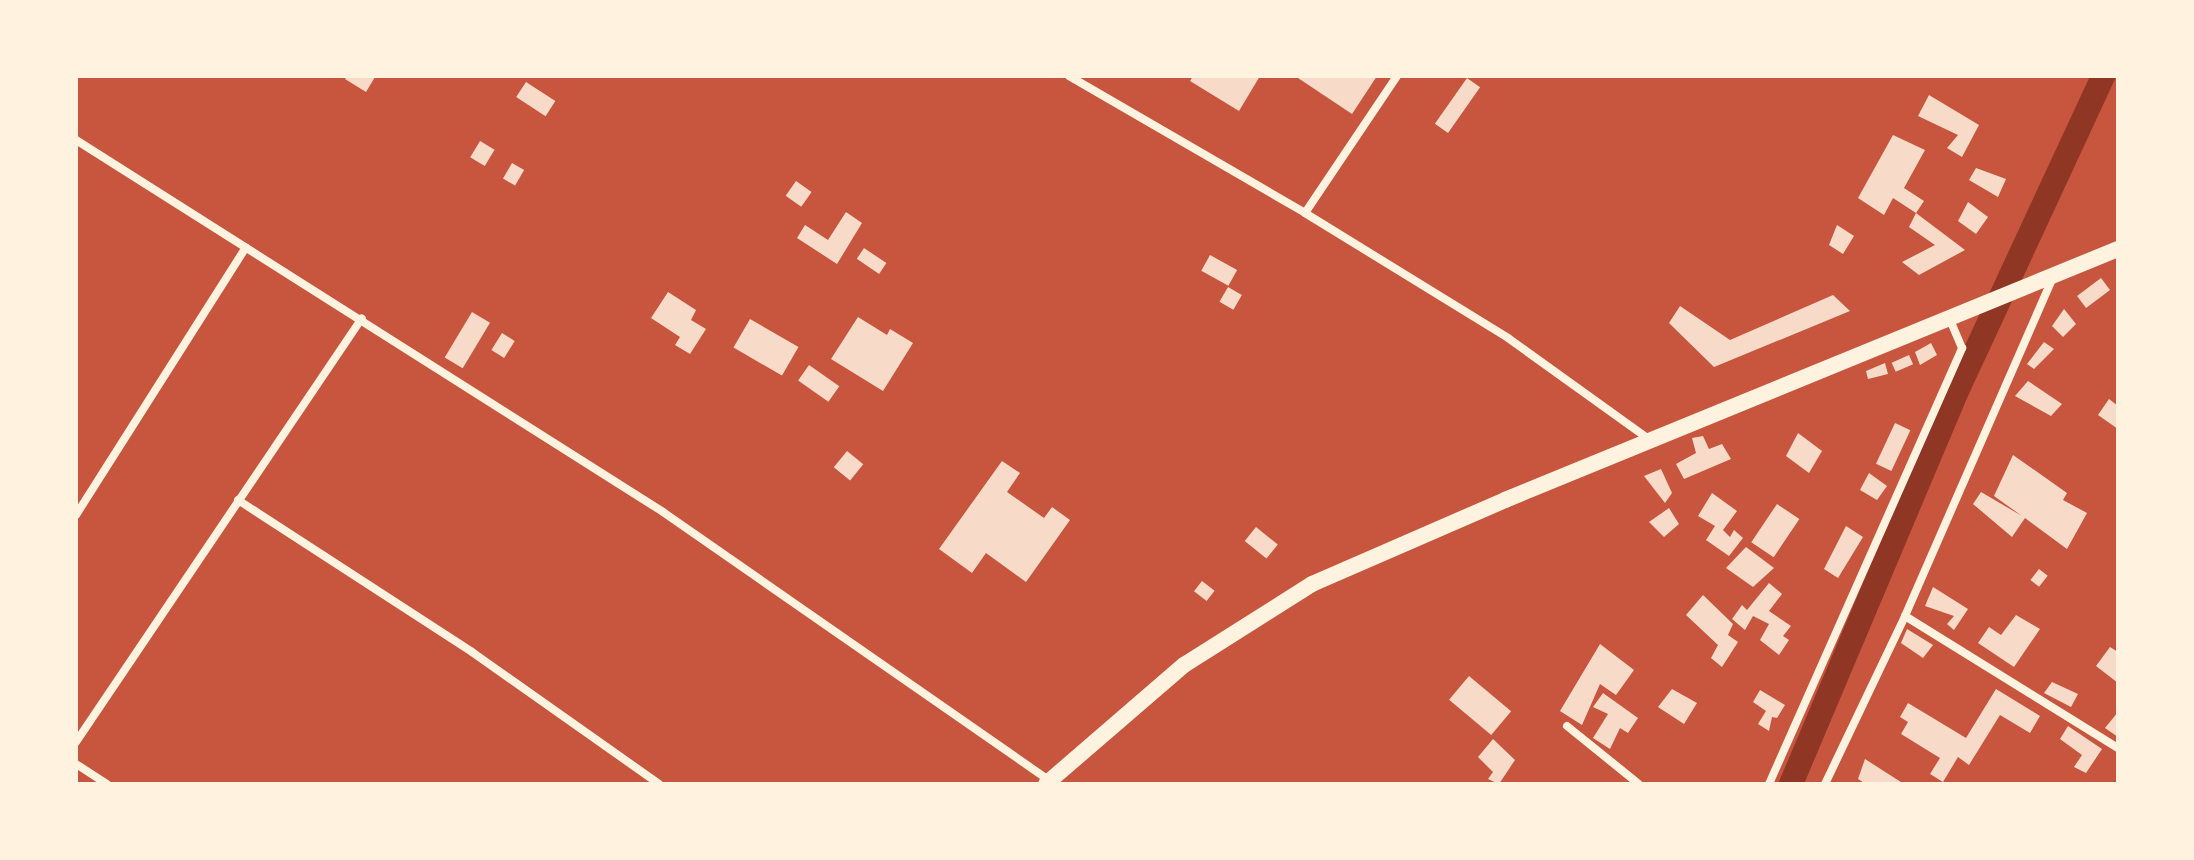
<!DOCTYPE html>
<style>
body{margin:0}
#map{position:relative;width:2194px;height:860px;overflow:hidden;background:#c8553d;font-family:Poppins,sans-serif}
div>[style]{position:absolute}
.canal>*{height:24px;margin:-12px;padding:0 12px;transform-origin:12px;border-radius:12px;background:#8f3625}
.building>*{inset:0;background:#f7dbc8;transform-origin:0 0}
.minor>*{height:8px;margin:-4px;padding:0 4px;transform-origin:4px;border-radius:4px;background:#fff3e0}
.secondary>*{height:16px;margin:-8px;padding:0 8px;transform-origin:8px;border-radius:8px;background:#fff3e0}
span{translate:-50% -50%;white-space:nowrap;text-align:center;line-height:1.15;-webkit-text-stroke:8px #fff3e0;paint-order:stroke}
.frame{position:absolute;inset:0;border:78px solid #fff3e0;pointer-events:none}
</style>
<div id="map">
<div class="canal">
<i style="left:1791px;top:784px;width:429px;rotate:-67.1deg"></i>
<i style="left:1958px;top:389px;width:345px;rotate:-65.1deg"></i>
</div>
<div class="building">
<i style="clip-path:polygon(347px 76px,373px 76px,375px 77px,366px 92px,345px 79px)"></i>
<i style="clip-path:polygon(1193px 76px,1260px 76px,1239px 111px,1190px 81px)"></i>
<i style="clip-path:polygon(1295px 76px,1377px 76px,1352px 114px)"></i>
<i style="left:1467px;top:78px;width:16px;height:56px;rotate:35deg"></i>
<i style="left:526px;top:82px;width:35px;height:18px;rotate:33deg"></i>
<i style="clip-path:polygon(1929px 95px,1979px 125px,1962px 157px,1947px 148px,1958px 135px,1918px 116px)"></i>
<i style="clip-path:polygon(1893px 135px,1925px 150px,1904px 188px,1924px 201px,1916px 213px,1893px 198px,1884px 215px,1858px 198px)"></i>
<i style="left:480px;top:141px;width:17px;height:19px;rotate:31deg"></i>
<i style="left:512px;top:163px;width:14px;height:18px;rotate:30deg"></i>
<i style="clip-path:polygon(1976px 168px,2006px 179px,1998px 197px,1969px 180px)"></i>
<i style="left:796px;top:181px;width:19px;height:18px;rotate:35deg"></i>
<i style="clip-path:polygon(1968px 202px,1988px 217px,1976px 234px,1958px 221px)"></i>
<i style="clip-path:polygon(846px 212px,862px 223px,837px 264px,797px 238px,805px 225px,828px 240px)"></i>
<i style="clip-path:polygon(1916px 213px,1965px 250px,1919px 275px,1902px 262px,1935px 245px,1909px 227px)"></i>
<i style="clip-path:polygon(1837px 225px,1854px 236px,1843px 254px,1829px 245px)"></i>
<i style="left:864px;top:248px;width:27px;height:13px;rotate:34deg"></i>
<i style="left:1210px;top:255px;width:31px;height:18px;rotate:29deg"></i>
<i style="left:2101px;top:278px;width:15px;height:30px;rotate:53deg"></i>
<i style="left:1228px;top:287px;width:16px;height:17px;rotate:30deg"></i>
<i style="clip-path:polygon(668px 292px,696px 310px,691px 320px,706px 329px,690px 354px,675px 345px,680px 337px,651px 318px)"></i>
<i style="clip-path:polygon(1833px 295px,1850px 311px,1714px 367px,1669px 323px,1680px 306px,1730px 340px)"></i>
<i style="clip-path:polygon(2064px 309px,2076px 324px,2063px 337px,2052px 326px)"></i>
<i style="left:472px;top:312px;width:21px;height:53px;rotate:31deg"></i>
<i style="clip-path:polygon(858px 317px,887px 335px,890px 329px,913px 343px,883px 391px,831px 359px)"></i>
<i style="left:750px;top:319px;width:56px;height:33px;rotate:30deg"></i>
<i style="left:502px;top:333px;width:15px;height:20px;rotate:32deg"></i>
<i style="clip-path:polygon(2044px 342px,2054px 349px,2034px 369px,2027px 364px)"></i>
<i style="clip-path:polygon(1931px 343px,1937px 355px,1920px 365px,1915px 352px)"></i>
<i style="left:1909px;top:355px;width:10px;height:19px;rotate:66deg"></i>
<i style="clip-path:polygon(1885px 363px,1888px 374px,1868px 379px,1866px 371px)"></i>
<i style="left:809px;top:365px;width:37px;height:19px;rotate:35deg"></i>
<i style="clip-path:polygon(2028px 381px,2062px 404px,2051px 416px,2015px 396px)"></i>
<i style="clip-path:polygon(2109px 399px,2118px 406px,2118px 429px,2098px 415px)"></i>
<i style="left:1895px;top:423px;width:17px;height:45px;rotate:25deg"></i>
<i style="clip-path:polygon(1798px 433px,1822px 451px,1809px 473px,1786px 456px)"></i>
<i style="clip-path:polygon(1703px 436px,1709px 449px,1722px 444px,1731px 459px,1684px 479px,1676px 464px,1696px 453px,1692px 438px)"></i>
<i style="left:847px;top:451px;width:21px;height:21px;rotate:39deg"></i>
<i style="clip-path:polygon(2013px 455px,2067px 493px,2063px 500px,2087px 513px,2067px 549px,2025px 518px,2012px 537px,1973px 504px,1981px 492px,2022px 516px,1994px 496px)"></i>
<i style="clip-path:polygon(1002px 461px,1020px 473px,1007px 492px,1044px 518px,1052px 507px,1070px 520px,1026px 582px,986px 553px,972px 573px,939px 549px)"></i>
<i style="clip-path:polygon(1661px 469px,1672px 493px,1665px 503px,1644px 476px)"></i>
<i style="clip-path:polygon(1869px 473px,1887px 486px,1877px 500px,1860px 490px)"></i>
<i style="clip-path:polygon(1712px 493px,1737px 511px,1723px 530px,1730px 537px,1734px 530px,1743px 538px,1729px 556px,1706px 540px,1715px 526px,1698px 516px)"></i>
<i style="left:1777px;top:504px;width:27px;height:46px;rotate:34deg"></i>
<i style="clip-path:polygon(1669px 508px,1679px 524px,1664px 537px,1649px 522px)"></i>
<i style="clip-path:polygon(1846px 526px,1863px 537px,1838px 578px,1824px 569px)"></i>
<i style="left:1256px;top:527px;width:28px;height:18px;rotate:39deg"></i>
<i style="clip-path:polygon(1746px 547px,1774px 568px,1753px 587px,1726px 568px)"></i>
<i style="left:2039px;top:569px;width:11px;height:14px;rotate:38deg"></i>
<i style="left:1202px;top:581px;width:16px;height:13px;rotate:38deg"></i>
<i style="clip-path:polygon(1769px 583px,1782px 594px,1769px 611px,1791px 626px,1783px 636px,1789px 640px,1779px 655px,1760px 640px,1769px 624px,1753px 616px,1745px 630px,1732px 619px,1742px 605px,1747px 610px)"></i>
<i style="clip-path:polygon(1933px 587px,1968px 609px,1954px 630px,1947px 624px,1954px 616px,1925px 606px)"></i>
<i style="clip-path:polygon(1703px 595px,1733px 624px,1728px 635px,1738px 642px,1722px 667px,1711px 658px,1718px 645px,1686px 615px)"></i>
<i style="clip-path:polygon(2016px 615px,2040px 629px,2014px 667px,1978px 643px,1989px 627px,2001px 635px)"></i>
<i style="clip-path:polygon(1907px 629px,1933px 645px,1923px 658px,1901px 643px)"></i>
<i style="clip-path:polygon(1600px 644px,1634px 670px,1616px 695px,1600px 684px,1582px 725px,1560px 711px)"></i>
<i style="clip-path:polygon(2110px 647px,2118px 652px,2118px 683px,2096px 666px)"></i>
<i style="left:1469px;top:676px;width:55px;height:31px;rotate:40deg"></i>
<i style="clip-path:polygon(2052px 682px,2078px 694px,2071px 707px,2044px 693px)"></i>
<i style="clip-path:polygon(1672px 689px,1697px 703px,1684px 724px,1658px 707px)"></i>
<i style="clip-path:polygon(1996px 689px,2040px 716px,2030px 733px,2000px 715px,1969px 765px,1958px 757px,1943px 782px,1930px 774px,1940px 758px,1901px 734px,1908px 722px,1900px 717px,1908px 703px,1966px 738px)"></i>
<i style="clip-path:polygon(1760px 690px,1785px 705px,1777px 718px,1772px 717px,1769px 731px,1758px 724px,1766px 711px,1753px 702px)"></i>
<i style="clip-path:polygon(1603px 693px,1638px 718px,1628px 733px,1620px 728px,1610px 749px,1593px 738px,1608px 714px,1593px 707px)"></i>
<i style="clip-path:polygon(2118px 712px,2118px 737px,2105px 728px)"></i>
<i style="clip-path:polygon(2068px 726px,2102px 749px,2086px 773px,2074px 767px,2082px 755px,2060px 739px)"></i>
<i style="clip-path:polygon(1493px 739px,1515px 760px,1499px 784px,1488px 779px,1493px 772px,1478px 757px)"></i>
<i style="clip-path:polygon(1865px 759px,1904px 784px,1866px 784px,1858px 779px)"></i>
</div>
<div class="minor">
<i style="left:1069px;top:76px;width:273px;rotate:30.1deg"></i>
<i style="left:1305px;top:213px;width:238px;rotate:31.6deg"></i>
<i style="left:1508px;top:338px;width:175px;rotate:35.7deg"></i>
<i style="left:76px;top:140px;width:695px;rotate:32.36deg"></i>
<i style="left:663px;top:512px;width:470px;rotate:34.8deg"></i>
<i style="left:1305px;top:213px;width:165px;rotate:-56.1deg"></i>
<i style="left:238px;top:500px;width:279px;rotate:33deg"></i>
<i style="left:472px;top:652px;width:229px;rotate:35.2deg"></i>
<i style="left:76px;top:515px;width:317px;rotate:-57.6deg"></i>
<i style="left:1905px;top:616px;width:251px;rotate:31.8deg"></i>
<i style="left:1567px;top:726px;width:92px;rotate:38.9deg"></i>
<i style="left:76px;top:742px;width:511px;rotate:-56deg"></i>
<i style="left:76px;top:764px;width:37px;rotate:33deg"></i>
<i style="left:1769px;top:784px;width:477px;rotate:-66.1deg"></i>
<i style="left:1962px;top:348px;width:33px;rotate:-113deg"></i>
<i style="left:1825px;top:784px;width:186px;rotate:-64.5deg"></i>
<i style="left:1905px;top:616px;width:369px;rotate:-66.4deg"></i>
</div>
<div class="secondary">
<i style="left:1046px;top:784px;width:182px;rotate:-40.8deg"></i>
<i style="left:1184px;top:665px;width:151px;rotate:-32.3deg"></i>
<i style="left:1312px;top:584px;width:210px;rotate:-23.5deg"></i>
<i style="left:1505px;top:500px;width:662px;rotate:-22.27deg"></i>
</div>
<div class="frame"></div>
</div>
